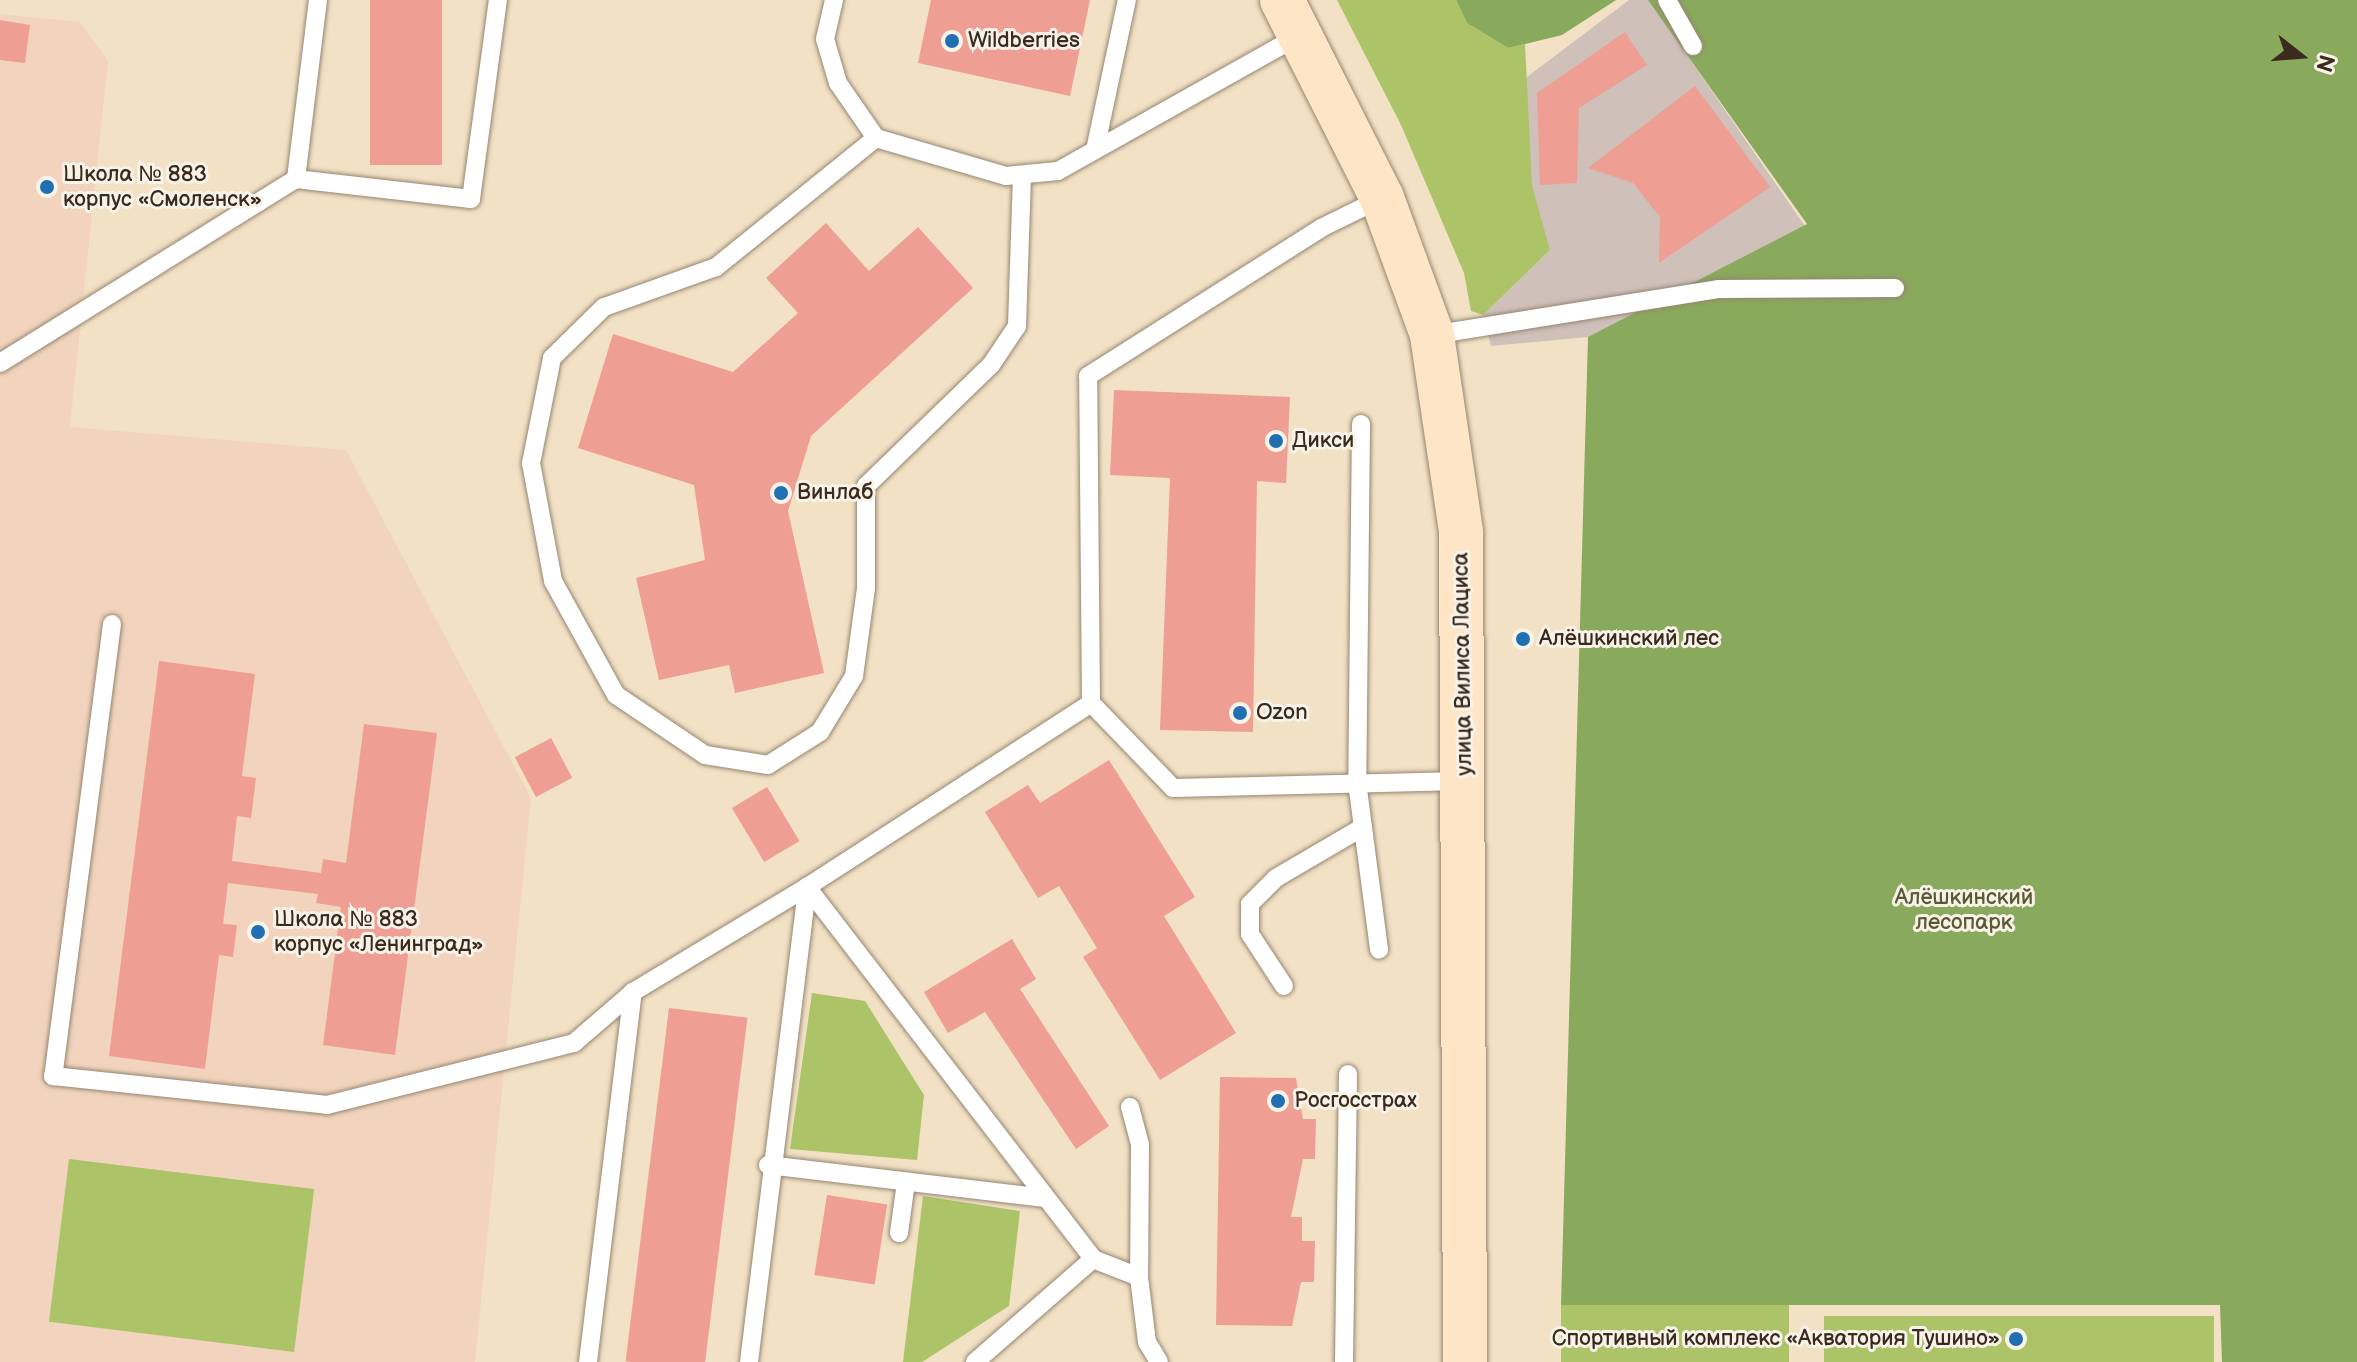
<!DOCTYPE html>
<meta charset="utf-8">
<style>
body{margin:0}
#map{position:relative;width:2357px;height:1362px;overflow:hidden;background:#f2e1c5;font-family:"Balsamiq Sans",sans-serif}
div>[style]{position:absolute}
.built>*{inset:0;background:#f2d4be}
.industrial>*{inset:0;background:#cfc0ba}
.green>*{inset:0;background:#acc368;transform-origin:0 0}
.forest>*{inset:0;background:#89a95c}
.building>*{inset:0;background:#ee9e93;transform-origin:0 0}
.roads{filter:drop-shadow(0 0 2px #968672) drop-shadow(0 0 2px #968672)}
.service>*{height:18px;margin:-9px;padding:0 9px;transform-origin:9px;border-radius:9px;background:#fff}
.secondary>*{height:44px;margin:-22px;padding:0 22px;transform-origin:22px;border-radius:22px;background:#fde5c5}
.dots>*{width:22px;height:22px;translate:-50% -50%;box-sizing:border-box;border:4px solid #f7f3e8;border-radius:50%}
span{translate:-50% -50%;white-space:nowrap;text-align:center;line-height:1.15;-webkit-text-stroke:6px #f7f3e8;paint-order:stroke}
.poi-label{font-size:22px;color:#3b2a1e}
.left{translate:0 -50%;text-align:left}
.right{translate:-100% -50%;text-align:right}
.street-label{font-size:22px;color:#3b2a1e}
.park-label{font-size:22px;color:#5d5834}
.north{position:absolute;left:2261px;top:16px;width:80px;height:80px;-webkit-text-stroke:6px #f7f3e8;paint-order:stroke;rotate:107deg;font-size:22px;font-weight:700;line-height:32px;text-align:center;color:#3b2a1e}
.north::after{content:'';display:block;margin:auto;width:28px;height:36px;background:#3b2a1e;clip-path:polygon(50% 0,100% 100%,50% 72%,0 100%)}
</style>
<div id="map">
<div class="built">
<i style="clip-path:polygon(0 14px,80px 22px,108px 60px,70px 427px,346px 450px,531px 798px,475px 1362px,0 1362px)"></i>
</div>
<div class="industrial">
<i style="clip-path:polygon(1629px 0,1649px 0,1809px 232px,1588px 337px,1491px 346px,1483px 315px,1550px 250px,1478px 114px)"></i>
</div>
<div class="green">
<i style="clip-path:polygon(1337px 0,1456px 0,1467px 23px,1508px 48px,1525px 44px,1532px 186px,1550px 250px,1483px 315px,1471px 311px,1464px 273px,1401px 125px)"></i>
<i style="clip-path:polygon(812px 993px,865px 1001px,924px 1095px,917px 1160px,790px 1149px)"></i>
<i style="left:69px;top:1159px;width:247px;height:164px;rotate:7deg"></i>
<i style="clip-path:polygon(923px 1196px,1020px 1211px,1009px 1306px,922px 1362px,903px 1362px)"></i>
<i style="left:1561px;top:1305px;width:228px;height:57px"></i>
<i style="left:2214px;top:1316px;width:46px;height:390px;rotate:90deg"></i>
</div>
<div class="forest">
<i style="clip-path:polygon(1456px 0,1616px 0,1562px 35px,1508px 48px,1467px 23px)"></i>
<i style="clip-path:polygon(1648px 0,2357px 0,2357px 1362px,2222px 1362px,2220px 1305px,1561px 1305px,1588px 337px,1807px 224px)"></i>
</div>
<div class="building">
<i style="left:370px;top:0;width:72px;height:165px"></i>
<i style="clip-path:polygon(931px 0,1090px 0,1070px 96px,918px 63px)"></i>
<i style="clip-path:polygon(0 20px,30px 25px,25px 63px,0 60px)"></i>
<i style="clip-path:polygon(1625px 32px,1647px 65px,1579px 108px,1577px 183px,1540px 185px,1537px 93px)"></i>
<i style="clip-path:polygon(1695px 86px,1770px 187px,1659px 263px,1660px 217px,1633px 183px,1588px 168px)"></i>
<i style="clip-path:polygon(826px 223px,869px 271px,918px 227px,973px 288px,811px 436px,788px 511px,824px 673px,735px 693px,729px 665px,659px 680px,636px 578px,705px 560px,694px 485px,578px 448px,613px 334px,733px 372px,798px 313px,766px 278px)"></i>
<i style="clip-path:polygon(1114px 390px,1290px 397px,1286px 483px,1257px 481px,1253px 732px,1160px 730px,1170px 478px,1110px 475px)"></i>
<i style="clip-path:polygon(159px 661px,255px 674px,242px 776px,256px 778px,251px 818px,237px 816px,232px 861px,321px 873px,323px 859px,346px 863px,364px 724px,437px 733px,395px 1055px,323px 1045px,341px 907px,316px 903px,318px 894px,228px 883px,223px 924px,237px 925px,233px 957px,219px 955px,205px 1069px,109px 1056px)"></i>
<i style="left:551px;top:738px;width:45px;height:41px;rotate:62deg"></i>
<i style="clip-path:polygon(1109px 760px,1195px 897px,1164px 916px,1236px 1033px,1160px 1080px,1083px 957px,1097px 948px,1059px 886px,1038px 898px,985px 812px,1028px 785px,1040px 803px)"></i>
<i style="left:767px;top:787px;width:63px;height:41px;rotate:59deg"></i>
<i style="clip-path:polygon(1012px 939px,1036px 979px,1020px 989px,1109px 1126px,1076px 1149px,985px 1012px,948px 1033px,924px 992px)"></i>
<i style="left:669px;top:1008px;width:79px;height:356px;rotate:7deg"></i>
<i style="clip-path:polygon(1220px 1077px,1296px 1078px,1303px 1119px,1316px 1119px,1315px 1159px,1303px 1159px,1291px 1217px,1302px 1217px,1302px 1241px,1315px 1241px,1314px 1282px,1301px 1282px,1292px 1326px,1216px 1325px)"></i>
<i style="left:827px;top:1195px;width:61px;height:81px;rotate:9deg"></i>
</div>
<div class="roads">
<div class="service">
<i style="left:834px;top:0;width:40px;rotate:103deg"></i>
<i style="left:825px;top:39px;width:46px;rotate:73.5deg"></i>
<i style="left:838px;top:83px;width:67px;rotate:55.4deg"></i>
<i style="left:876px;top:138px;width:135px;rotate:16.3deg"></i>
<i style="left:1006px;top:176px;width:52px;rotate:-5.5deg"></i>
<i style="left:1058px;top:171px;width:278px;rotate:-29.3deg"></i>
<i style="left:1667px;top:0;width:53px;rotate:60.5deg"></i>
<i style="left:876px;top:138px;width:206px;rotate:141.1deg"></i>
<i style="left:716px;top:267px;width:119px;rotate:160.3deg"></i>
<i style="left:604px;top:307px;width:73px;rotate:135.6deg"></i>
<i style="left:552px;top:358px;width:107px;rotate:101.3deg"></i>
<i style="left:531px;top:463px;width:120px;rotate:79.4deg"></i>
<i style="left:553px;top:581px;width:130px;rotate:61.1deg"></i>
<i style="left:616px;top:695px;width:107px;rotate:34deg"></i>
<i style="left:705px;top:755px;width:64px;rotate:9deg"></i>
<i style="left:768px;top:765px;width:62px;rotate:-32.4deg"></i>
<i style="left:820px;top:732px;width:66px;rotate:-58.7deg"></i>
<i style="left:854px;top:676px;width:89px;rotate:-82.2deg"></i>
<i style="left:866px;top:588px;width:102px;rotate:-90deg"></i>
<i style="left:866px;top:486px;width:174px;rotate:-44.1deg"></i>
<i style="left:991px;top:365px;width:47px;rotate:-56.3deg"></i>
<i style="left:1017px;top:326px;width:151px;rotate:-88.1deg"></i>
<i style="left:1095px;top:150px;width:153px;rotate:-78deg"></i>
<i style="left:296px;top:179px;width:176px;rotate:6.5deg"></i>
<i style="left:471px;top:199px;width:201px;rotate:-82.3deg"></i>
<i style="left:1432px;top:335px;width:291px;rotate:-9.1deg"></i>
<i style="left:1719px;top:289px;width:176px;rotate:-0.3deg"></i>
<i style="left:0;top:363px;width:349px;rotate:-31.9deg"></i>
<i style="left:296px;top:179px;width:180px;rotate:-83deg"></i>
<i style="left:1361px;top:424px;width:358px;rotate:90.6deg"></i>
<i style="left:1357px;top:782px;width:169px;rotate:82.5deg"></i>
<i style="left:112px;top:624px;width:456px;rotate:97.4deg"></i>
<i style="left:53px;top:1076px;width:276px;rotate:6deg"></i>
<i style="left:327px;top:1105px;width:255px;rotate:-14.1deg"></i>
<i style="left:574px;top:1043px;width:78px;rotate:-40.8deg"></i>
<i style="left:1091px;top:703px;width:327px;rotate:-90.5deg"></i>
<i style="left:1088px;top:376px;width:276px;rotate:-32.4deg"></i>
<i style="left:1321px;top:228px;width:68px;rotate:-26.2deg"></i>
<i style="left:1284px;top:986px;width:62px;rotate:-123.2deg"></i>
<i style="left:1250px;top:934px;width:30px;rotate:-90deg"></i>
<i style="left:1250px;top:904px;width:37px;rotate:-45deg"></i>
<i style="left:1276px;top:878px;width:101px;rotate:-30.4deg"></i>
<i style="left:1130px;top:1107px;width:39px;rotate:75deg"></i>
<i style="left:1140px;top:1145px;width:132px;rotate:90.4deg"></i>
<i style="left:768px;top:1165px;width:279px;rotate:6.8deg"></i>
<i style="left:899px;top:1233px;width:51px;rotate:-82.2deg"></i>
<i style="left:588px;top:1362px;width:373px;rotate:-83.1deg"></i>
<i style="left:633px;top:992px;width:203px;rotate:-31.1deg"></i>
<i style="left:807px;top:887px;width:469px;rotate:52.4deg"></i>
<i style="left:749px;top:1362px;width:479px;rotate:-83deg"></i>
<i style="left:807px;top:887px;width:338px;rotate:-32.9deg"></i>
<i style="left:1091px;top:703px;width:118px;rotate:46deg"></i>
<i style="left:1173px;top:788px;width:290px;rotate:-1.4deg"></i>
<i style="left:975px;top:1362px;width:157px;rotate:-41.1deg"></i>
<i style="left:1093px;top:1259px;width:49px;rotate:21.4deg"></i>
<i style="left:1139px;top:1277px;width:65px;rotate:83deg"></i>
<i style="left:1147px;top:1342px;width:23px;rotate:59deg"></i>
<i style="left:1344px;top:1362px;width:288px;rotate:-89.2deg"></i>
</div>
<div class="secondary">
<i style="left:1282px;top:0;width:222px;rotate:63.2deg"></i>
<i style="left:1382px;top:198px;width:146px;rotate:69.9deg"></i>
<i style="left:1432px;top:335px;width:199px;rotate:81.6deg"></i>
<i style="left:1461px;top:532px;width:830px;rotate:89.72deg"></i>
</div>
</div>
<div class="dots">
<i style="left:952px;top:41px;background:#1f6fb2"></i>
<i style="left:47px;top:187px;background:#1f6fb2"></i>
<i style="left:1276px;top:441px;background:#1f6fb2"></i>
<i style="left:781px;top:493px;background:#1f6fb2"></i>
<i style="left:1523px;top:639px;background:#1f6fb2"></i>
<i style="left:1240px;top:713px;background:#1f6fb2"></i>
<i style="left:258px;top:932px;background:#1f6fb2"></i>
<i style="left:1278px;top:1101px;background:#1f6fb2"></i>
<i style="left:2016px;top:1339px;background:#1f6fb2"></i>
</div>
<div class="poi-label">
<span class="left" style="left:968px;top:41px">Wildberries</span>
<span class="left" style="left:63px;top:187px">Школа № 883<br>корпус «Смоленск»</span>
<span class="left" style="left:1292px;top:441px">Дикси</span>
<span class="left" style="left:797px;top:493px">Винлаб</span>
<span class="left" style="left:1539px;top:639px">Алёшкинский лес</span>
<span class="left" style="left:1256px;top:713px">Ozon</span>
<span class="left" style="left:274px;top:932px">Школа № 883<br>корпус «Ленинград»</span>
<span class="left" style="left:1294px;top:1101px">Росгосстрах</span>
<span class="right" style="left:2000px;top:1339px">Спортивный комплекс «Акватория Тушино»</span>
</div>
<div class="street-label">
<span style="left:1463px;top:664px;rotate:-91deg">улица Вилиса Лациса</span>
</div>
<div class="park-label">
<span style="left:1964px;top:910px">Алёшкинский<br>лесопарк</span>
</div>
<div class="north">N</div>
</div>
